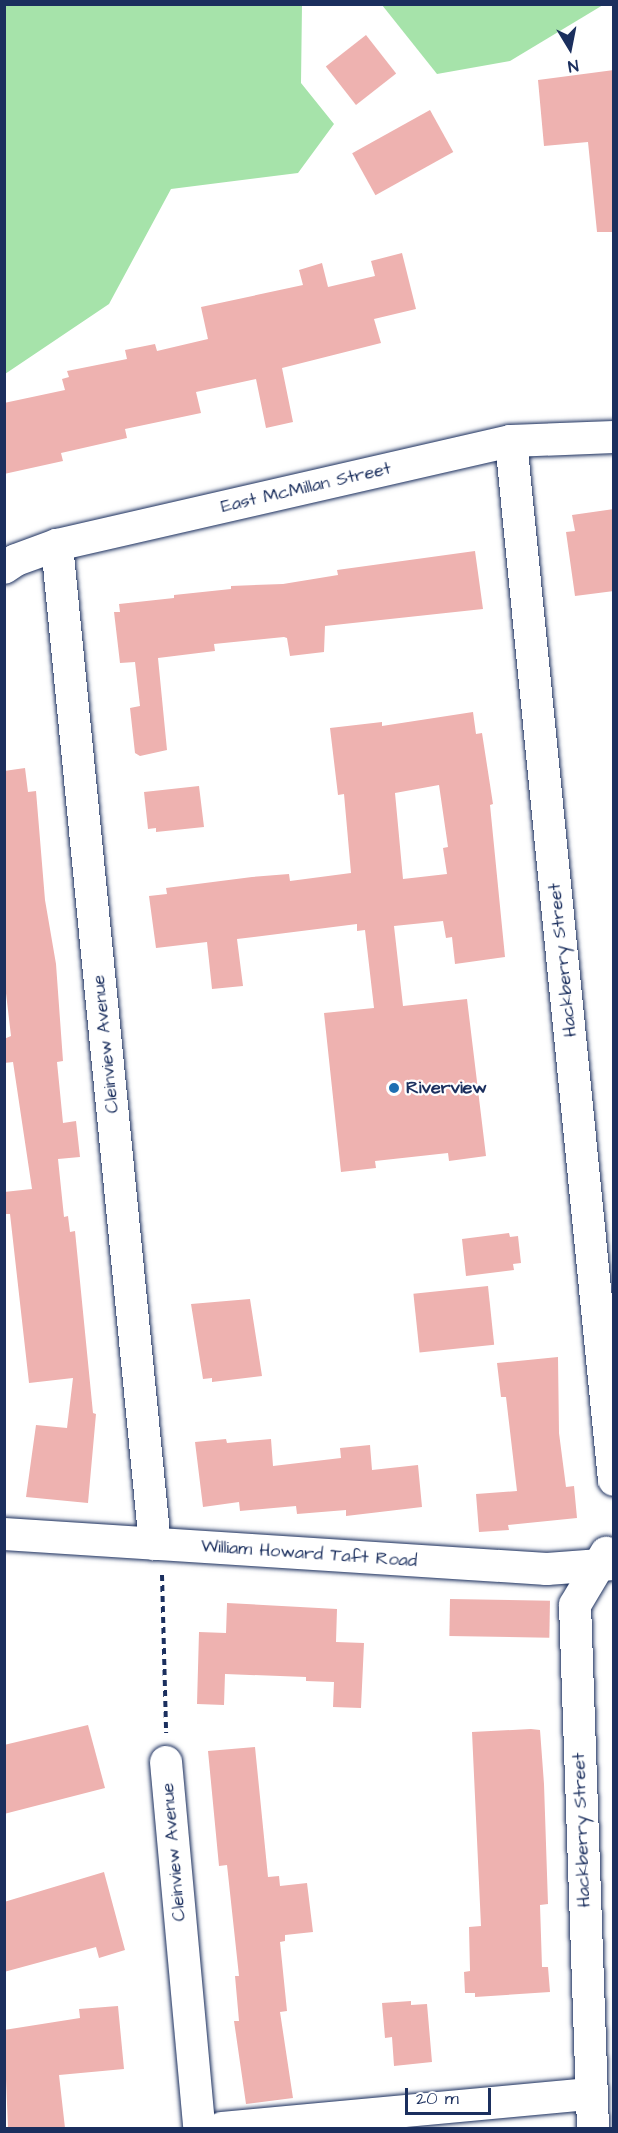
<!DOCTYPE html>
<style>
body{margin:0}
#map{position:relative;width:618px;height:2133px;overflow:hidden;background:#fff;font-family:"Architects Daughter",sans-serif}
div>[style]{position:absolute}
.green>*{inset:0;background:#a6e3aa}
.building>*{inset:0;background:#eeb2b0;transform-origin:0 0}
.path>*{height:4px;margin-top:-2px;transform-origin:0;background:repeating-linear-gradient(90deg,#1b2f5e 0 6px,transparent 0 10.5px)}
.roads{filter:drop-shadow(0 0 2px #1b2f5e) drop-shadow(0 0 2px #1b2f5e)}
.minor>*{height:32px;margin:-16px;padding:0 16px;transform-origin:16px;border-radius:16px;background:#fff}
.dots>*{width:16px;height:16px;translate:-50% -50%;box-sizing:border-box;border:3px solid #fff;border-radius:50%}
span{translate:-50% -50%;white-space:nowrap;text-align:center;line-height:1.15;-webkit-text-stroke:4.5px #fff;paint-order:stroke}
.street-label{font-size:18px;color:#1b2f5e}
.poi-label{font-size:18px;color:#1b2f5e;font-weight:700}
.left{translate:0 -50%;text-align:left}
.frame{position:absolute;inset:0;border:6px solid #1b2f5e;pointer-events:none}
.north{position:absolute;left:540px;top:18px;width:60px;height:60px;-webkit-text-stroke:4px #fff;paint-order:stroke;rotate:170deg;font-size:16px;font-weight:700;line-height:24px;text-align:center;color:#1b2f5e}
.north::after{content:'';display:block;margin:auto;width:21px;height:27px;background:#1b2f5e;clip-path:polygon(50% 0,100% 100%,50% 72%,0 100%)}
.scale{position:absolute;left:405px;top:2088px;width:86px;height:27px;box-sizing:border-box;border:3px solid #1b2f5e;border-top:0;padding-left:8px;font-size:18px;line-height:21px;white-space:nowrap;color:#1b2f5e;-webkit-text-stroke:4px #fff;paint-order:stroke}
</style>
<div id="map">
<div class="green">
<i style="clip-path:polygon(5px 4px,302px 5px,301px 83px,334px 124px,298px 173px,171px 189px,109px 304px,5px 374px)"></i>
<i style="clip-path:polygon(382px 5px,382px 4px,603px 5px,510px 61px,437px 74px)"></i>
</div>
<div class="building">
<i style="left:366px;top:35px;width:49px;height:51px;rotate:52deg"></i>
<i style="clip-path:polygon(614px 70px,614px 232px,597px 232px,588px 142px,544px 146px,538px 80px)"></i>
<i style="left:430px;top:110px;width:48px;height:89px;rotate:61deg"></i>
<i style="clip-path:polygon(402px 253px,416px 309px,374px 319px,381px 343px,282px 368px,293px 422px,266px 428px,256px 379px,196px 392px,201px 413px,125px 429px,127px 438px,61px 453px,63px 461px,4px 474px,4px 403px,65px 390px,62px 379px,69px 377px,67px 371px,127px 359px,125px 350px,155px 344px,157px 351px,208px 339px,201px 307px,303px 285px,299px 270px,322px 263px,328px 287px,375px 276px,371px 261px)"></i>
<i style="clip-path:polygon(614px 509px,614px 591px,575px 596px,566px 532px,575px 531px,572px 515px)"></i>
<i style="clip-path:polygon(475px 551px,483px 609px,325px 626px,324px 652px,290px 656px,287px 638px,284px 637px,214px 644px,215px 651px,158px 658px,167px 750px,140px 756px,135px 753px,130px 708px,140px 706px,135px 662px,120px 663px,114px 612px,120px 612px,119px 604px,174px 598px,174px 595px,231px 589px,231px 586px,283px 584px,338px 575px,337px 570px)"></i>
<i style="clip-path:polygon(evenodd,473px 712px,476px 734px,482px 733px,493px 804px,490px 805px,505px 957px,455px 964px,452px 937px,446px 938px,443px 921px,394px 926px,403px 1006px,467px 999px,486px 1156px,449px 1161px,448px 1153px,375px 1161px,376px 1168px,341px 1172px,324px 1013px,374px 1008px,365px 930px,357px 931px,357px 924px,237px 939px,243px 986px,212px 989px,207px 942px,156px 948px,149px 896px,167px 894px,166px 888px,252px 877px,289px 874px,290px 881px,351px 873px,344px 794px,338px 795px,330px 728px,382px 722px,382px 726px,473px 712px,439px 785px,448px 847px,443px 848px,447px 874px,403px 879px,395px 793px,439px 785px)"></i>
<i style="clip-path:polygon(25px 768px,28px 792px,36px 791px,45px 900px,56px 964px,63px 1061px,57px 1062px,63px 1123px,76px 1121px,80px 1157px,58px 1159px,64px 1217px,68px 1216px,70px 1232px,75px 1231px,93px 1413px,96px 1414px,88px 1503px,26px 1497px,36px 1425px,67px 1428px,73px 1378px,29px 1383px,10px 1214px,4px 1214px,4px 1192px,32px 1189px,13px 1062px,4px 1063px,4px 1039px,11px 1036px,4px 976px,4px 771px)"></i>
<i style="clip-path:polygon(199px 786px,204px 827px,156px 832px,156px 828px,148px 829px,144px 792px)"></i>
<i style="clip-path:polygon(509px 1233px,510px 1237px,518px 1236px,521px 1263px,513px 1264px,514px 1270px,466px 1276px,462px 1239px)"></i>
<i style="left:488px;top:1286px;width:59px;height:75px;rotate:84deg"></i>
<i style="clip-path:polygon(250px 1299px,262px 1376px,212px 1382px,212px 1378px,203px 1379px,191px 1304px)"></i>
<i style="clip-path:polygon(558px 1357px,559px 1433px,566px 1487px,574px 1486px,577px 1518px,508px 1525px,509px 1530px,479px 1532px,476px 1494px,517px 1491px,506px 1397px,501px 1397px,497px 1363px)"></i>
<i style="clip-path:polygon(226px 1439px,227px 1443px,271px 1439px,273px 1466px,341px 1458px,340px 1448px,370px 1445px,372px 1470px,418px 1465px,422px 1507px,346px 1516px,346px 1510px,297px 1514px,296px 1506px,240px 1511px,239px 1502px,203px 1507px,195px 1442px)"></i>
<i style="left:450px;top:1599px;width:100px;height:37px;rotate:1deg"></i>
<i style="clip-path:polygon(227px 1603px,337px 1609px,336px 1642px,364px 1643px,361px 1708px,333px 1707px,334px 1682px,306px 1681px,306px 1677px,225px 1674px,224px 1705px,197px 1704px,199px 1632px,226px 1633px)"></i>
<i style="clip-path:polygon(88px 1725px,105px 1788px,4px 1814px,4px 1745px)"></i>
<i style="clip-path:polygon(531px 1729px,540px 1730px,544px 1784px,548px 1904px,540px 1905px,542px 1967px,548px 1967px,550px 1992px,475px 1997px,475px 1993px,465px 1993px,464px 1972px,470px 1971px,469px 1927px,481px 1926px,472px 1732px)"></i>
<i style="clip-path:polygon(255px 1747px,268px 1877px,279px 1876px,280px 1886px,307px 1883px,313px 1932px,285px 1935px,285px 1941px,280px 1942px,287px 2011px,280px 2012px,293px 2098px,246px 2104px,234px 2021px,239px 2021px,235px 1976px,239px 1976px,227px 1865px,219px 1866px,208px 1751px)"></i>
<i style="clip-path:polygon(104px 1872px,125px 1950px,99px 1958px,96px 1947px,4px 1972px,4px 1902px)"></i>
<i style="clip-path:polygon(411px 2001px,411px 2005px,427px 2004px,432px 2062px,394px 2066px,392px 2037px,385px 2038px,382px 2003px)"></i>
<i style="clip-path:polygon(118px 2006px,124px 2069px,59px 2075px,65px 2128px,8px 2128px,4px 2030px,80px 2018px,79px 2009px)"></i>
</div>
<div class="path">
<i style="left:162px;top:1575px;width:158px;rotate:88.5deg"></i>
</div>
<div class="roads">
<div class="minor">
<i style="left:511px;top:441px;width:1044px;rotate:84.34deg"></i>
<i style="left:57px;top:545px;width:1004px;rotate:84.4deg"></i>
<i style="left:4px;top:568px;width:14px;rotate:-34deg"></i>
<i style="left:16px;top:560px;width:44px;rotate:-20.1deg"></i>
<i style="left:57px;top:545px;width:466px;rotate:-12.9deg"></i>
<i style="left:511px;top:441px;width:103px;rotate:-2.2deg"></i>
<i style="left:4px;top:1534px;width:544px;rotate:3.69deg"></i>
<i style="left:547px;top:1569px;width:67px;rotate:-4.3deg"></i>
<i style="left:166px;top:1762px;width:367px;rotate:84.8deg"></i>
<i style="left:222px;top:2128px;width:370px;rotate:-5.3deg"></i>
<i style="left:593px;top:2128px;width:523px;rotate:-91.97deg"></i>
<i style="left:575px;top:1605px;width:61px;rotate:-59.2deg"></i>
</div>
</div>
<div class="dots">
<i style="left:394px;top:1088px;background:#1f6fb2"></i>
</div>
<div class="street-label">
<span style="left:306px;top:488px;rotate:-13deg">East McMillan Street</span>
<span style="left:563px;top:960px;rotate:-96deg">Hackberry Street</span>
<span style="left:106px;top:1044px;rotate:-96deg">Cleinview Avenue</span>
<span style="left:309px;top:1554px;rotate:4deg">William Howard Taft Road</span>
<span style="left:582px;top:1830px;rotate:-92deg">Hackberry Street</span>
<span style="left:174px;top:1852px;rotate:-95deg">Cleinview Avenue</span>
</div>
<div class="poi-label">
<span class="left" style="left:406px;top:1088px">Riverview</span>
</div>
<div class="frame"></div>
<div class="north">N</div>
<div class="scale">20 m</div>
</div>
